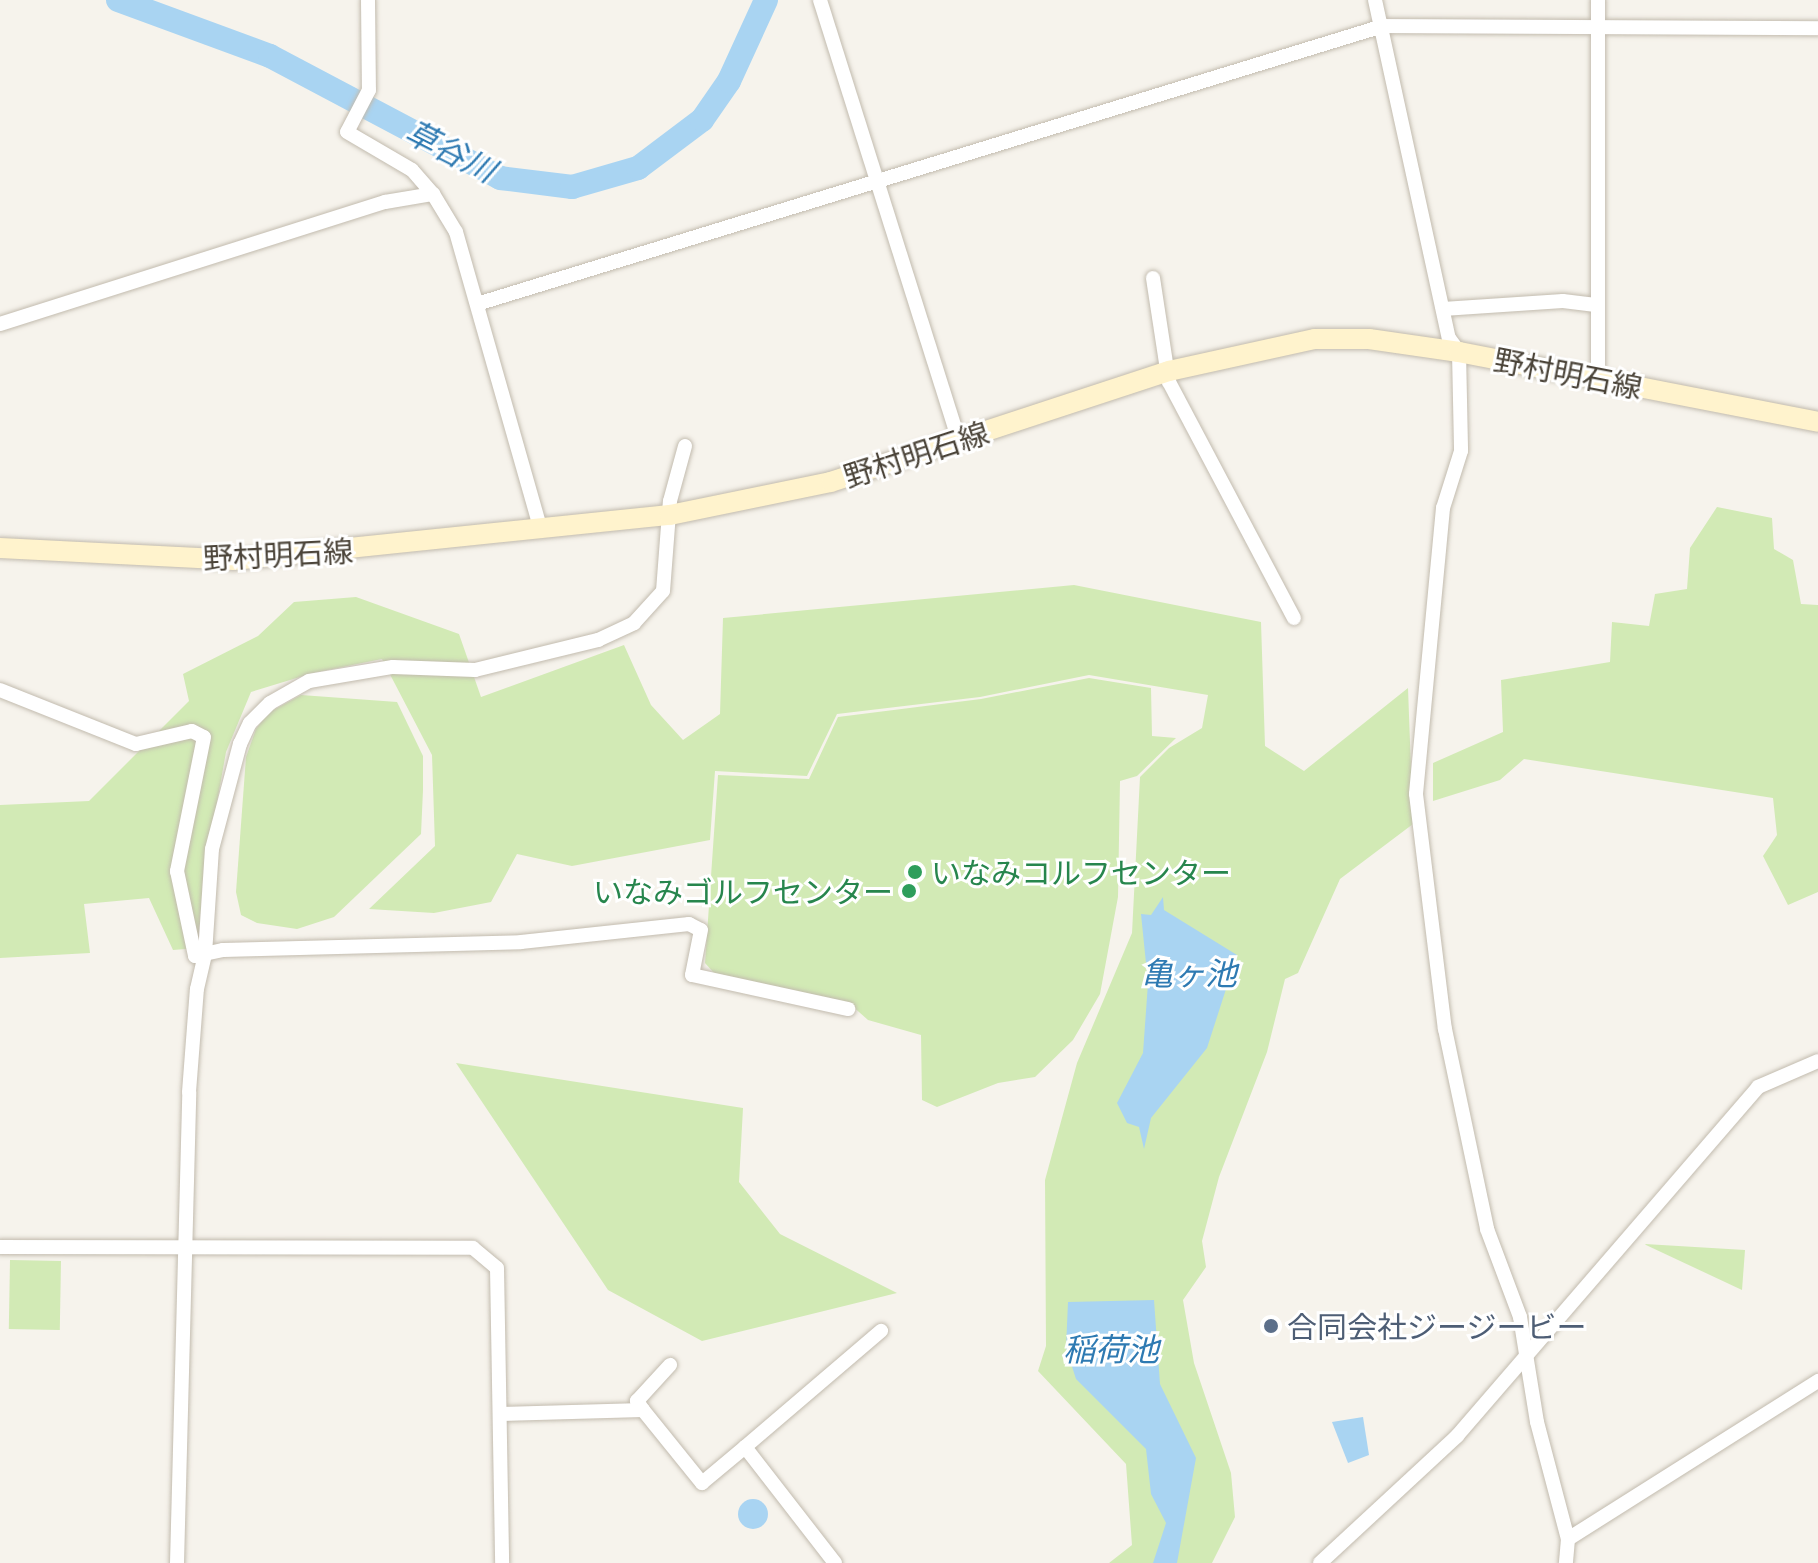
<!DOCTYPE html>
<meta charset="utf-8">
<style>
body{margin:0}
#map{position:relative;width:1818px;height:1563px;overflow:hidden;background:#f6f3ec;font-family:Commissioner,"Noto Sans JP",sans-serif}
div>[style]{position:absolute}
.green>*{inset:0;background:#d2eab5;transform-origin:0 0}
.water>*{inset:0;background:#a9d4f2}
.round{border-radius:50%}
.river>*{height:24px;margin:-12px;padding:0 12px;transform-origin:12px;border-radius:12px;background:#a9d4f2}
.roads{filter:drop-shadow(0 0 2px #c2bbae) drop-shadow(0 0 2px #c2bbae)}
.street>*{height:14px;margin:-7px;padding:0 7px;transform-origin:7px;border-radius:7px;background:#fff}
.secondary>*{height:20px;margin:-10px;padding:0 10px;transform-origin:10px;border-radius:10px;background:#fff3cd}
.dots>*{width:22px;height:22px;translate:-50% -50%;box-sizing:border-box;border:4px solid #fff;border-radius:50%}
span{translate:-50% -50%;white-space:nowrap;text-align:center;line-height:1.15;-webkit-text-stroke:6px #fff;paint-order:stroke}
.street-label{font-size:30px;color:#4b4439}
.leisure-label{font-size:30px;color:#27864d}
.left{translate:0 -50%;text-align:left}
.right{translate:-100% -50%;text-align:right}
.service-label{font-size:30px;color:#4e5e75}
.water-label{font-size:32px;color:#2e7ab2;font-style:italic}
</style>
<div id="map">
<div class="green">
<i style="clip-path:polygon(1717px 507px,1772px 518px,1774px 549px,1793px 560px,1801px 604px,1818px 605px,1818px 892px,1788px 905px,1763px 856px,1777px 835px,1773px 798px,1524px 759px,1500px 780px,1433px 801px,1433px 763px,1503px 732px,1501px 680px,1610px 662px,1612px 622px,1649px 626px,1655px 594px,1687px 589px,1690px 548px)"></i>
<i style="clip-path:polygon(1074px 585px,1261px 622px,1265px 746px,1304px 771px,1408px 688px,1413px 824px,1340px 879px,1298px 973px,1285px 979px,1267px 1052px,1219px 1177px,1202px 1241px,1206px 1267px,1183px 1300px,1194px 1363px,1231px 1473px,1235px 1517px,1212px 1563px,1109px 1563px,1132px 1545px,1126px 1464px,1038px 1371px,1046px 1346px,1045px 1180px,1077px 1063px,1132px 933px,1140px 777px,1169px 748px,1202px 728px,1208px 695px,1089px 675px,980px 697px,837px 714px,807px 776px,715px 771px,710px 840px,572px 866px,517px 854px,491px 902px,434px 913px,369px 909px,435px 846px,432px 755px,382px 659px,313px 673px,251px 692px,226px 752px,203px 881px,198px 948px,173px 950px,149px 898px,84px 904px,90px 953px,0 958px,0 805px,89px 801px,189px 701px,183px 674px,258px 636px,294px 602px,356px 597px,459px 634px,481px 697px,624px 645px,651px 705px,683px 740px,720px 714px,723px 618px)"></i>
<i style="clip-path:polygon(1089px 678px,1151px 688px,1152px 736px,1176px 738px,1137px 776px,1120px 781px,1118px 897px,1100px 994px,1073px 1040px,1035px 1077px,998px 1083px,937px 1107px,922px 1100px,921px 1035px,868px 1020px,850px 1004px,714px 973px,705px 963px,718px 775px,809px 779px,838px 717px,981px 699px)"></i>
<i style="clip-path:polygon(301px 695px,397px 702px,423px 756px,423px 790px,421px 834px,334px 917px,297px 929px,257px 923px,241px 915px,236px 892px,246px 757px,256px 729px,268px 713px)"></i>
<i style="clip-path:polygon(456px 1063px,743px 1108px,739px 1182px,780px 1234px,897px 1293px,702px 1341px,608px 1290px)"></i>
<i style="clip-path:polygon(1645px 1244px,1745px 1250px,1742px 1290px,1646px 1245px)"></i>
<i style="left:10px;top:1260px;width:51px;height:69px;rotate:1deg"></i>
</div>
<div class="water">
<i style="clip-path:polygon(1163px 897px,1164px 910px,1237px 955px,1207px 1048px,1151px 1118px,1144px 1149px,1139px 1127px,1127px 1123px,1117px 1103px,1143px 1053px,1148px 983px,1141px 914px,1151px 915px)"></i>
<i style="clip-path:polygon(1154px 1300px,1160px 1384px,1196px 1458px,1177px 1563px,1153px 1563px,1166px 1523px,1151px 1494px,1146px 1449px,1076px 1379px,1066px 1348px,1068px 1302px)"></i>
<i style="clip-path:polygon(1363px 1417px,1369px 1455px,1348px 1463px,1332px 1422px)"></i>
<i class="round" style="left:738px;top:1499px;width:30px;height:30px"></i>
</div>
<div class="river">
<i style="left:118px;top:0;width:162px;rotate:20.2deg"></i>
<i style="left:270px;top:56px;width:260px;rotate:27.9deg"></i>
<i style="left:500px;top:178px;width:73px;rotate:7.1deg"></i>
<i style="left:572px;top:187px;width:69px;rotate:-16.1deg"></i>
<i style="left:638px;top:168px;width:80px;rotate:-36.9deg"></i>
<i style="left:702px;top:120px;width:47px;rotate:-55.3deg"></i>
<i style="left:729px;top:81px;width:89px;rotate:-65.4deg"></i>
</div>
<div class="roads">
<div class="street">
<i style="left:368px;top:0;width:90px;rotate:89.4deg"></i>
<i style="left:369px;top:90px;width:47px;rotate:117.6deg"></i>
<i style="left:347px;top:132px;width:75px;rotate:30.3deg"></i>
<i style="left:412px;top:170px;width:32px;rotate:49deg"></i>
<i style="left:820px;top:0;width:461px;rotate:72.5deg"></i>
<i style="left:1375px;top:0;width:346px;rotate:77.7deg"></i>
<i style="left:1449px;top:338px;width:17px;rotate:54deg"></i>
<i style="left:1459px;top:352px;width:99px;rotate:88.8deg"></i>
<i style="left:1461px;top:451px;width:60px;rotate:107.5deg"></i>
<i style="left:1443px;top:508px;width:287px;rotate:95.4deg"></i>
<i style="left:1416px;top:794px;width:237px;rotate:83deg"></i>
<i style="left:1445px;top:1029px;width:204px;rotate:78.1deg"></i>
<i style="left:1487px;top:1229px;width:94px;rotate:69.4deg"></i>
<i style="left:1520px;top:1317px;width:106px;rotate:80.8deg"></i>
<i style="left:1537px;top:1422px;width:121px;rotate:75.2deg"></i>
<i style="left:1568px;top:1539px;width:24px;rotate:95deg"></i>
<i style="left:1598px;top:0;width:380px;rotate:90deg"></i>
<i style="left:1153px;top:278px;width:105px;rotate:81.3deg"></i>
<i style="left:1169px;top:382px;width:267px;rotate:62.1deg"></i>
<i style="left:477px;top:304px;width:948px;rotate:-17.06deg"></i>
<i style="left:1383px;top:26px;width:435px;rotate:0.3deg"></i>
<i style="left:1443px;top:309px;width:120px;rotate:-3.8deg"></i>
<i style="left:1563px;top:301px;width:35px;rotate:7deg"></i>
<i style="left:0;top:324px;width:404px;rotate:-17.6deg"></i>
<i style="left:385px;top:202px;width:49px;rotate:-9.5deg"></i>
<i style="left:433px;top:194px;width:44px;rotate:58.8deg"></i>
<i style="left:456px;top:232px;width:310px;rotate:74.1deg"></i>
<i style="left:0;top:690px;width:146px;rotate:21.7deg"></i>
<i style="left:136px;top:744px;width:57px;rotate:-13.1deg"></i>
<i style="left:192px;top:731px;width:13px;rotate:27deg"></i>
<i style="left:204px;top:737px;width:137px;rotate:101.4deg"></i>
<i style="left:177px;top:871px;width:87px;rotate:78deg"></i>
<i style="left:195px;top:956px;width:29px;rotate:-12deg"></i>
<i style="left:223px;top:950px;width:298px;rotate:-1.5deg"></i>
<i style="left:521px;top:942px;width:169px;rotate:-6.1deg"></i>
<i style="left:689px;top:924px;width:13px;rotate:27deg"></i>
<i style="left:701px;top:930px;width:46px;rotate:101.3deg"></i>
<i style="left:692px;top:975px;width:160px;rotate:12.3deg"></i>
<i style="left:0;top:1247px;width:473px;rotate:0.1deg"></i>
<i style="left:473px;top:1248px;width:31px;rotate:40deg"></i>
<i style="left:497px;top:1268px;width:295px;rotate:89deg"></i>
<i style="left:643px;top:1410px;width:11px;rotate:-124deg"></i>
<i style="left:637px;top:1401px;width:49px;rotate:-47.5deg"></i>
<i style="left:501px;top:1414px;width:142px;rotate:-1.6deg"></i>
<i style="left:643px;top:1410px;width:94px;rotate:51.1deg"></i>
<i style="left:702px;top:1483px;width:56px;rotate:-39.9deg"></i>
<i style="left:745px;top:1447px;width:147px;rotate:52.2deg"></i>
<i style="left:745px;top:1447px;width:179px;rotate:-40.5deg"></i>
<i style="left:1568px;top:1539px;width:296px;rotate:-32.3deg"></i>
<i style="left:177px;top:1563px;width:471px;rotate:-88.5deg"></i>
<i style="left:189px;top:1092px;width:103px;rotate:-85.6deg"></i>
<i style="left:197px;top:989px;width:36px;rotate:-77deg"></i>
<i style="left:205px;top:954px;width:105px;rotate:-86.2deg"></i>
<i style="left:212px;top:849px;width:109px;rotate:-75.1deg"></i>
<i style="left:240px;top:744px;width:23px;rotate:-65deg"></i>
<i style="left:250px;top:723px;width:28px;rotate:-45deg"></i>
<i style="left:270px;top:703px;width:45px;rotate:-29.4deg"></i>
<i style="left:309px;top:681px;width:85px;rotate:-9.5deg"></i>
<i style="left:393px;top:667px;width:82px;rotate:2.1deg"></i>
<i style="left:475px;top:670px;width:127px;rotate:-13.7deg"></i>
<i style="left:598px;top:640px;width:40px;rotate:-25deg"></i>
<i style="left:634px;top:623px;width:43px;rotate:-47.8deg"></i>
<i style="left:663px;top:591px;width:90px;rotate:-85.6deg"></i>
<i style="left:670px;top:501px;width:57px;rotate:-74.7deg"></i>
<i style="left:1320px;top:1563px;width:187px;rotate:-42.8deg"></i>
<i style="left:1457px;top:1436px;width:461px;rotate:-49.2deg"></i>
<i style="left:1758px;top:1087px;width:65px;rotate:-23.4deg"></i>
</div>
<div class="secondary">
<i style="left:0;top:548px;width:233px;rotate:2.9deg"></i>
<i style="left:233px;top:560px;width:439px;rotate:-5.9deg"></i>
<i style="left:670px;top:515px;width:164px;rotate:-11.6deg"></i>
<i style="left:831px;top:482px;width:356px;rotate:-18.2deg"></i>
<i style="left:1169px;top:371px;width:149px;rotate:-12.4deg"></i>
<i style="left:1315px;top:339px;width:54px"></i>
<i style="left:1369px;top:339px;width:91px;rotate:8.2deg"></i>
<i style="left:1459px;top:352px;width:366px;rotate:11deg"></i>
</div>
</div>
<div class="dots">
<i style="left:915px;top:872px;background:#2e9e5b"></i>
<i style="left:909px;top:891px;background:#2e9e5b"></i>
<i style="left:1271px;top:1326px;background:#5c6f8a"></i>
</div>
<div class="street-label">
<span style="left:1568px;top:373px;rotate:11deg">野村明石線</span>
<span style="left:916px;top:454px;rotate:-18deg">野村明石線</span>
<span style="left:278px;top:554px;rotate:-3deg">野村明石線</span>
</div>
<div class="leisure-label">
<span class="left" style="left:931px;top:872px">いなみコルフセンター</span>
<span class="right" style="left:893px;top:891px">いなみゴルフセンター</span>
</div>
<div class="service-label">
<span class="left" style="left:1287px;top:1326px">合同会社ジージービー</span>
</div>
<div class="water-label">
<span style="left:451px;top:150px;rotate:27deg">草谷川</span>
<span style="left:1189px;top:972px">亀ヶ池</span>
<span style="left:1111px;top:1348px">稲荷池</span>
</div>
</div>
